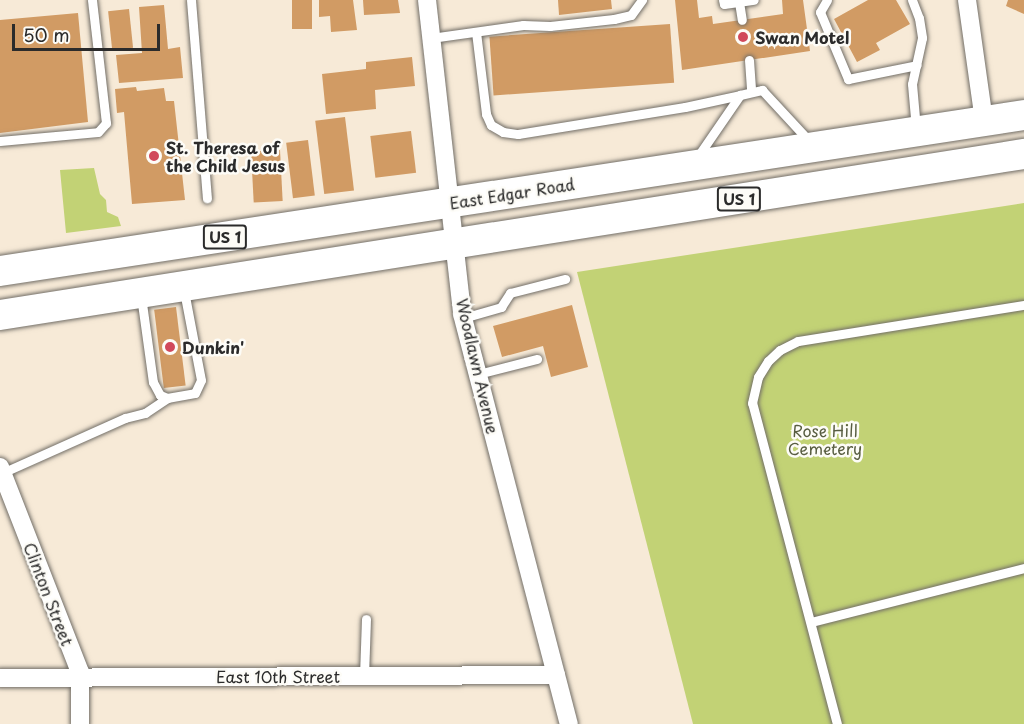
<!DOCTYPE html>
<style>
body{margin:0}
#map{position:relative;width:1024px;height:724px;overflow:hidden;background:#f7ead7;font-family:"Playpen Sans",sans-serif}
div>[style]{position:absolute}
.green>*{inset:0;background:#c2d275}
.building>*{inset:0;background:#d19b64;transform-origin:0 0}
.roads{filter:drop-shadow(0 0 2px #726e67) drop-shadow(0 0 2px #726e67)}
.service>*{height:9px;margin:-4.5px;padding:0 4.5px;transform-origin:4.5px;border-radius:4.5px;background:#fff}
.minor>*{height:18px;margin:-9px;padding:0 9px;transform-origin:9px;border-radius:9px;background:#fff}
.trunk>*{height:30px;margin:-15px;padding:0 15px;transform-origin:15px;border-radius:15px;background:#fff}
.dots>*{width:16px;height:16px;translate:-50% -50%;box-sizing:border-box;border:3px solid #fdfcf7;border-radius:50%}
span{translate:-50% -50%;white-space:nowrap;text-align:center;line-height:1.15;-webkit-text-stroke:5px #fdfcf7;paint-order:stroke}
.shield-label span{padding:2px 4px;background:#fdfcf7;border:2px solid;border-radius:4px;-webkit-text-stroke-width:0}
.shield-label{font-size:15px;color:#2b2b2b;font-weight:700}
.poi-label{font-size:16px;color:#2b2b2b;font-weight:700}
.left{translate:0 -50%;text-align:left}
.street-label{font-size:16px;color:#2b2b2b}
.park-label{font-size:16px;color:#585d41}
.scale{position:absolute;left:12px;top:24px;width:148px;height:27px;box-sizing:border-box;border:3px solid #2b2b2b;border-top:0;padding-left:8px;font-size:18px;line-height:21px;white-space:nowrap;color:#2b2b2b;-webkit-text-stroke:4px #fdfcf7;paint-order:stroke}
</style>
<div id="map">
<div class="green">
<i style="clip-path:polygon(94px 168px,100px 194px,106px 200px,107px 212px,118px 217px,121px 226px,66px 233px,60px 170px)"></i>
<i style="clip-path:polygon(1024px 203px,1024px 724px,693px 724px,577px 272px)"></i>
</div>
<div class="building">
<i style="left:292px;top:0;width:20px;height:29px"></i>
<i style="clip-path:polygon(319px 0,353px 0,357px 30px,331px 32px,330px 16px,319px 17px)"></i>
<i style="clip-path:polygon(363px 0,398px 0,400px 13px,364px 15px)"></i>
<i style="clip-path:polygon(558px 0,611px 0,612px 9px,559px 15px)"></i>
<i style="clip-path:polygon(675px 0,697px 0,699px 18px,712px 16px,713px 24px,783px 14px,782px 0,803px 0,810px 51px,682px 70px)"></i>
<i style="clip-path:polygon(868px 0,896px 0,910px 24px,876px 43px,880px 50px,857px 62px,834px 19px)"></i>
<i style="clip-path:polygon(1008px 0,1024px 0,1024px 14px,1006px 6px)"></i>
<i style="clip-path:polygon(164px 5px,168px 49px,180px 47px,183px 78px,119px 83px,116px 55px,142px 53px,139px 7px)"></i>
<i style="left:129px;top:9px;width:39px;height:21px;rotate:84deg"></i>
<i style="clip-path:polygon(78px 13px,88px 122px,0 133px,0 20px)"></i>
<i style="left:670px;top:24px;width:59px;height:181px;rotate:86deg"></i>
<i style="clip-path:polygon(412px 57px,415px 86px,375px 90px,376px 109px,326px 114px,322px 74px,366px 69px,366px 62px)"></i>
<i style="clip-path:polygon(136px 87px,137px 91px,164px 88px,166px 101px,174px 101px,185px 200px,132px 204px,124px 112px,117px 113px,115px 89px)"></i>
<i style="left:345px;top:117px;width:74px;height:30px;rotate:83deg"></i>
<i style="left:411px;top:131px;width:42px;height:41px;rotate:83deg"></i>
<i style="left:308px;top:140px;width:56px;height:22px;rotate:83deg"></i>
<i style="left:280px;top:150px;width:51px;height:29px;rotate:87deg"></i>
<i style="clip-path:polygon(572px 305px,588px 367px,551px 377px,543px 346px,502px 357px,493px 326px)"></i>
<i style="left:176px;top:307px;width:79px;height:22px;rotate:83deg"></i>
</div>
<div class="roads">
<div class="service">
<i style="left:191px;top:0;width:199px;rotate:85.4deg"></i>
<i style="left:723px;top:0;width:4px;rotate:76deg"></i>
<i style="left:724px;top:4px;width:30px;rotate:-8deg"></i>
<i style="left:827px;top:0;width:14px;rotate:120deg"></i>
<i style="left:820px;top:12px;width:73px;rotate:67.3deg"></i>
<i style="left:848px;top:79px;width:70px;rotate:-11.5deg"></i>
<i style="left:912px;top:0;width:19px;rotate:69deg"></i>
<i style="left:919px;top:18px;width:20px;rotate:81deg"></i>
<i style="left:922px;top:38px;width:47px;rotate:102.3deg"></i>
<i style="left:912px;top:84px;width:45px;rotate:84.9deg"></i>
<i style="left:739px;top:2px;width:18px;rotate:81deg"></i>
<i style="left:476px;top:32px;width:83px;rotate:83deg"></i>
<i style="left:486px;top:114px;width:12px;rotate:66deg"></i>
<i style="left:491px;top:125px;width:14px;rotate:30deg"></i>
<i style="left:503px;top:132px;width:15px;rotate:8deg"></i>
<i style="left:518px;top:134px;width:169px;rotate:-9.2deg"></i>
<i style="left:685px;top:107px;width:56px;rotate:-12.3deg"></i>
<i style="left:431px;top:38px;width:93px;rotate:-8deg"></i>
<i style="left:523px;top:25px;width:27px;rotate:2deg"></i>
<i style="left:550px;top:26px;width:64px;rotate:-6.2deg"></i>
<i style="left:614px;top:19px;width:17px;rotate:-13deg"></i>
<i style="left:631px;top:15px;width:19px;rotate:-54deg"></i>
<i style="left:749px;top:60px;width:32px;rotate:86deg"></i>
<i style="left:0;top:141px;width:98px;rotate:-5.2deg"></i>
<i style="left:98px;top:132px;width:12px;rotate:-48deg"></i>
<i style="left:106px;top:123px;width:124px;rotate:-96.5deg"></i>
<i style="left:696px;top:159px;width:78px;rotate:-55.5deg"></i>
<i style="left:740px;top:95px;width:23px;rotate:-13deg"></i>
<i style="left:762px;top:90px;width:72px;rotate:47.2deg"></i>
<i style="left:141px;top:296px;width:87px;rotate:82.1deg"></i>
<i style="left:153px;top:382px;width:15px;rotate:62deg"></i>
<i style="left:160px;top:395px;width:8px;rotate:23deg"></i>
<i style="left:167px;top:398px;width:28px;rotate:-10deg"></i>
<i style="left:195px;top:393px;width:14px;rotate:-65deg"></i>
<i style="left:201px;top:380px;width:91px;rotate:-100.8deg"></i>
<i style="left:463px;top:318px;width:40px;rotate:-16deg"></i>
<i style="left:501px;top:307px;width:17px;rotate:-57deg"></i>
<i style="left:510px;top:293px;width:57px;rotate:-14.3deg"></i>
<i style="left:478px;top:374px;width:61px;rotate:-14.3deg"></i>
<i style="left:2px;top:473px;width:135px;rotate:-24.1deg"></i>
<i style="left:125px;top:418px;width:21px;rotate:-14deg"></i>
<i style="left:145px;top:413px;width:27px;rotate:-34deg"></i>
<i style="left:811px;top:622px;width:220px;rotate:-14.2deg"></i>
<i style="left:364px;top:676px;width:57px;rotate:-88deg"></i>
<i style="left:837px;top:724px;width:332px;rotate:-104.8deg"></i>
<i style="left:752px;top:403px;width:27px;rotate:-77deg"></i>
<i style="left:758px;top:377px;width:19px;rotate:-58deg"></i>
<i style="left:768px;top:361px;width:16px;rotate:-43deg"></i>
<i style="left:780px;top:350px;width:20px;rotate:-27deg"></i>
<i style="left:798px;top:341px;width:229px;rotate:-9.1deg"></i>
</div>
<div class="minor">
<i style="left:427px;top:0;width:316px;rotate:83.6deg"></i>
<i style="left:462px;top:314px;width:424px;rotate:75.4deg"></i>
<i style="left:967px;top:0;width:122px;rotate:82deg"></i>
<i style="left:0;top:467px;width:220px;rotate:68.7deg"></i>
<i style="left:80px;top:672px;width:52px;rotate:90deg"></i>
<i style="left:0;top:678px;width:556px;rotate:-0.31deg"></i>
</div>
<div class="trunk">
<i style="left:0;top:271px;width:1036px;rotate:-8.66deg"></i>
<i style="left:0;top:315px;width:1037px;rotate:-8.94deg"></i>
</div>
</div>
<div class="dots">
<i style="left:743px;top:37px;background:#d1495b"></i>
<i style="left:154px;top:156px;background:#d1495b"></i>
<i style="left:170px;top:347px;background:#d1495b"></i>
</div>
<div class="shield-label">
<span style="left:739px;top:199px">US 1</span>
<span style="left:225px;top:237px">US 1</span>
</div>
<div class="poi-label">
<span class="left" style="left:755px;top:37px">Swan Motel</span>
<span class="left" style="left:166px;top:156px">St. Theresa of<br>the Child Jesus</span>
<span class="left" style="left:182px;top:347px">Dunkin'</span>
</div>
<div class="street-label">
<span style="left:512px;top:193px;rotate:-9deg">East Edgar Road</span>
<span style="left:478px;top:366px;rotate:77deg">Woodlawn Avenue</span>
<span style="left:49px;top:594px;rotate:69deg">Clinton Street</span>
<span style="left:278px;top:676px">East 10th Street</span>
</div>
<div class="park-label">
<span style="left:825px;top:439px">Rose Hill<br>Cemetery</span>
</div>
<div class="scale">50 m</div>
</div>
